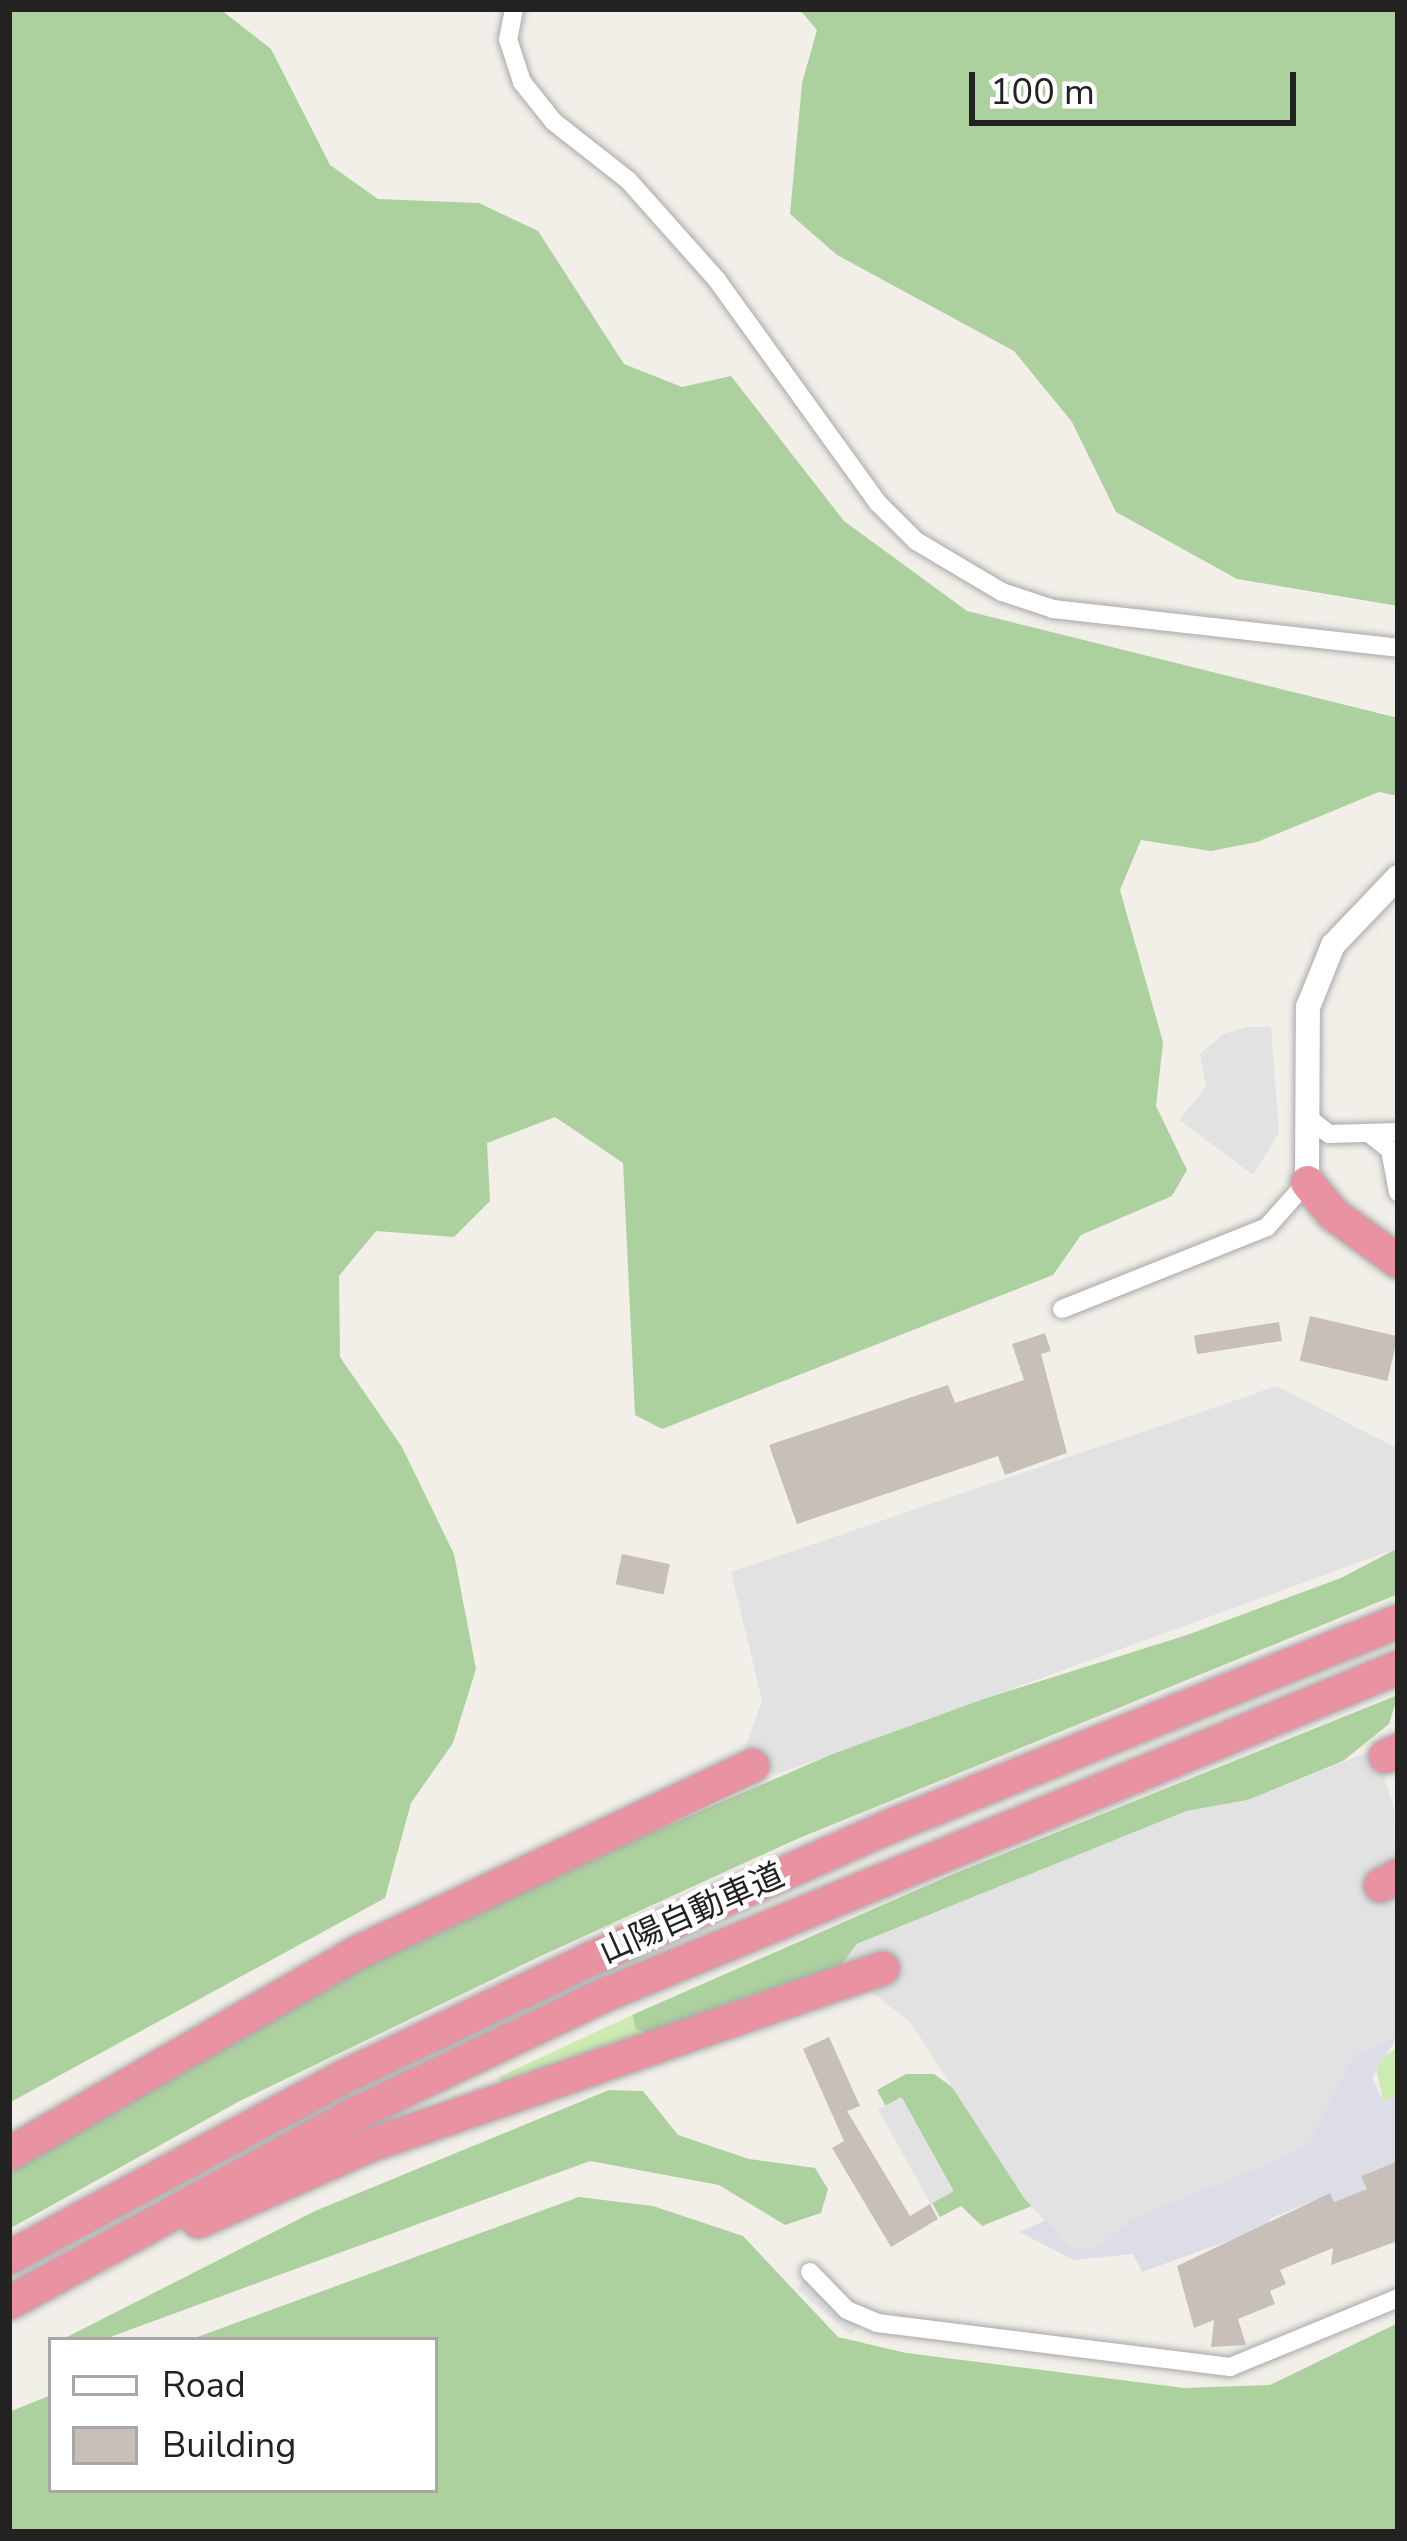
<!DOCTYPE html>
<meta charset="utf-8">
<style>
body{margin:0}
#map{position:relative;width:1407px;height:2541px;overflow:hidden;background:#f2efe9;font-family:"Nunito Sans","Noto Sans JP",sans-serif}
div>[style]{position:absolute}
.grass>*{inset:0;background:#cdebb0}
.forest>*{inset:0;background:#add19e}
.parking>*{inset:0;background:#e2e2e2;transform-origin:0 0}
.plaza>*{inset:0;background:#dddde8}
.building>*{inset:0;background:#c7bfb8;transform-origin:0 0}
.roads{filter:drop-shadow(0 0 3px #a9a9a9) drop-shadow(0 0 3px #a9a9a9)}
.minor>*{height:18px;margin:-9px;padding:0 9px;transform-origin:9px;border-radius:9px;background:#fff}
.tertiary>*{height:24px;margin:-12px;padding:0 12px;transform-origin:12px;border-radius:12px;background:#fff}
.motorway>*{height:33px;margin:-16.5px;padding:0 16.5px;transform-origin:16.5px;border-radius:16.5px;background:#e892a2}
span{translate:-50% -50%;white-space:nowrap;text-align:center;line-height:1.15;-webkit-text-stroke:9px #fff;paint-order:stroke}
.street-label{font-size:33px;color:#222}
.frame{position:absolute;inset:0;border:12px solid #222;pointer-events:none}
.legend{position:absolute;left:48px;top:2337px;width:390px;height:156px;box-sizing:border-box;background:#fff;border:3px solid #a7a7a7;margin:0;padding:15px 21px;list-style:none;font-size:36px;color:#222}
.legend li{display:flex;align-items:center;gap:24px;height:60px}
.legend b{width:60px;border:3px solid #a7a7a7}
.scale{position:absolute;left:969px;top:72px;width:327px;height:54px;box-sizing:border-box;border:6px solid #222;border-top:0;padding-left:15px;font-size:36px;line-height:42px;white-space:nowrap;color:#222;-webkit-text-stroke:9px #fff;paint-order:stroke}
</style>
<div id="map">
<div class="grass">
<i style="clip-path:polygon(632px 2015px,636px 2029px,651px 2034px,503px 2086px,499px 2077px)"></i>
<i style="clip-path:polygon(1398px 2047px,1398px 2095px,1383px 2101px,1375px 2063px)"></i>
</div>
<div class="forest">
<i style="clip-path:polygon(9px 9px,220px 9px,271px 49px,330px 165px,378px 199px,479px 203px,538px 231px,624px 364px,682px 387px,731px 376px,844px 521px,967px 611px,1398px 718px,1398px 796px,1379px 792px,1257px 842px,1211px 851px,1141px 840px,1120px 890px,1163px 1042px,1156px 1106px,1187px 1170px,1172px 1196px,1081px 1235px,1053px 1275px,662px 1429px,635px 1415px,623px 1163px,555px 1117px,487px 1143px,490px 1201px,454px 1237px,376px 1231px,339px 1276px,340px 1357px,402px 1447px,454px 1554px,476px 1669px,453px 1743px,411px 1803px,385px 1898px,9px 2103px)"></i>
<i style="clip-path:polygon(799px 9px,1398px 9px,1398px 606px,1237px 579px,1116px 512px,1072px 422px,1014px 351px,837px 255px,790px 214px,802px 83px,817px 30px)"></i>
<i style="clip-path:polygon(1398px 1548px,1398px 1594px,797px 1839px,543px 1955px,238px 2102px,9px 2229px,9px 2166px,142px 2085px,456px 1917px,897px 1726px,1187px 1635px,1341px 1578px)"></i>
<i style="clip-path:polygon(1398px 1695px,1389px 1724px,1343px 1761px,1248px 1800px,1187px 1811px,857px 1944px,840px 1967px,651px 2034px,636px 2029px,632px 2015px,951px 1875px)"></i>
<i style="clip-path:polygon(906px 2074px,934px 2074px,952px 2087px,1032px 2206px,982px 2226px,961px 2206px,940px 2217px,932px 2203px,953px 2190px,902px 2098px,886px 2107px,877px 2090px)"></i>
<i style="clip-path:polygon(609px 2090px,643px 2091px,678px 2135px,749px 2159px,815px 2168px,828px 2189px,821px 2213px,785px 2225px,719px 2185px,590px 2161px,102px 2340px,61px 2340px,315px 2211px)"></i>
<i style="clip-path:polygon(579px 2197px,653px 2206px,743px 2236px,838px 2337px,906px 2353px,1184px 2388px,1270px 2385px,1398px 2323px,1398px 2532px,9px 2532px,9px 2412px,51px 2395px,51px 2490px,435px 2490px,435px 2340px,189px 2340px)"></i>
</div>
<div class="parking">
<i style="clip-path:polygon(1247px 1027px,1271px 1027px,1279px 1133px,1253px 1175px,1179px 1120px,1206px 1087px,1200px 1054px,1223px 1034px)"></i>
<i style="clip-path:polygon(1277px 1386px,1398px 1449px,1398px 1548px,775px 1775px,745px 1749px,762px 1700px,731px 1572px)"></i>
<i style="clip-path:polygon(1376px 1749px,1394px 1809px,1398px 2036px,1353px 2056px,1310px 2141px,1285px 2157px,1133px 2218px,1094px 2249px,1069px 2247px,1024px 2198px,911px 2023px,840px 1967px,857px 1944px,1187px 1811px,1248px 1800px)"></i>
<i style="left:901px;top:2097px;width:108px;height:26px;rotate:61deg"></i>
<i style="left:805px;top:2278px;width:72px;height:13px;rotate:41deg"></i>
</div>
<div class="plaza">
<i style="clip-path:polygon(1398px 2036px,1372px 2077px,1383px 2101px,1398px 2095px,1398px 2161px,1362px 2175px,1367px 2189px,1334px 2202px,1330px 2194px,1269px 2219px,1270px 2226px,1142px 2272px,1133px 2254px,1074px 2260px,1019px 2232px,1046px 2220px,1069px 2247px,1094px 2249px,1133px 2218px,1285px 2157px,1310px 2141px,1353px 2056px)"></i>
</div>
<div class="building">
<i style="left:1310px;top:1316px;width:90px;height:46px;rotate:13deg"></i>
<i style="left:1279px;top:1322px;width:19px;height:86px;rotate:81deg"></i>
<i style="clip-path:polygon(1045px 1333px,1051px 1351px,1041px 1354px,1067px 1453px,1005px 1475px,998px 1456px,797px 1524px,769px 1445px,948px 1385px,955px 1403px,1024px 1380px,1012px 1344px)"></i>
<i style="left:622px;top:1554px;width:49px;height:31px;rotate:12deg"></i>
<i style="clip-path:polygon(829px 2037px,860px 2106px,847px 2111px,910px 2216px,930px 2204px,938px 2219px,891px 2247px,832px 2148px,844px 2141px,803px 2049px)"></i>
<i style="clip-path:polygon(1398px 2161px,1398px 2241px,1331px 2265px,1333px 2248px,1280px 2270px,1286px 2284px,1270px 2291px,1275px 2304px,1238px 2319px,1246px 2345px,1211px 2347px,1214px 2320px,1194px 2328px,1177px 2266px,1330px 2193px,1334px 2202px,1367px 2189px,1361px 2176px)"></i>
</div>
<div class="roads">
<div class="minor">
<i style="left:514px;top:9px;width:31px;rotate:101deg"></i>
<i style="left:508px;top:39px;width:45px;rotate:72deg"></i>
<i style="left:522px;top:82px;width:51px;rotate:51.3deg"></i>
<i style="left:554px;top:122px;width:94px;rotate:38.1deg"></i>
<i style="left:628px;top:180px;width:134px;rotate:48.3deg"></i>
<i style="left:717px;top:280px;width:275px;rotate:54.2deg"></i>
<i style="left:878px;top:503px;width:54px;rotate:45deg"></i>
<i style="left:916px;top:541px;width:100px;rotate:30.7deg"></i>
<i style="left:1002px;top:592px;width:54px;rotate:18.4deg"></i>
<i style="left:1053px;top:609px;width:347px;rotate:6.4deg"></i>
<i style="left:1306px;top:1116px;width:29px;rotate:38deg"></i>
<i style="left:1329px;top:1134px;width:69px;rotate:-1.7deg"></i>
<i style="left:1371px;top:1135px;width:24px;rotate:38deg"></i>
<i style="left:1390px;top:1150px;width:43px;rotate:79.2deg"></i>
<i style="left:1062px;top:1309px;width:221px;rotate:-21.8deg"></i>
<i style="left:1267px;top:1227px;width:60px;rotate:-48.4deg"></i>
<i style="left:810px;top:2272px;width:53px;rotate:45.8deg"></i>
<i style="left:847px;top:2310px;width:33px;rotate:23deg"></i>
<i style="left:877px;top:2323px;width:356px;rotate:7.1deg"></i>
<i style="left:1230px;top:2367px;width:182px;rotate:-22.3deg"></i>
</div>
<div class="tertiary">
<i style="left:1307px;top:1182px;width:175px;rotate:-89.7deg"></i>
<i style="left:1308px;top:1007px;width:67px;rotate:-68deg"></i>
<i style="left:1333px;top:945px;width:94px;rotate:-46.3deg"></i>
</div>
<div class="motorway">
<i style="left:1307px;top:1182px;width:40px;rotate:51deg"></i>
<i style="left:1332px;top:1213px;width:82px;rotate:36deg"></i>
<i style="left:1385px;top:1756px;width:14px;rotate:-25deg"></i>
<i style="left:1380px;top:1885px;width:21px;rotate:-29deg"></i>
<i style="left:9px;top:2153px;width:402px;rotate:-30deg"></i>
<i style="left:357px;top:1952px;width:437px;rotate:-25.3deg"></i>
<i style="left:198px;top:2221px;width:187px;rotate:-24deg"></i>
<i style="left:369px;top:2145px;width:543px;rotate:-19.04deg"></i>
<i style="left:9px;top:2257px;width:379px;rotate:-28.4deg"></i>
<i style="left:342px;top:2077px;width:274px;rotate:-25.5deg"></i>
<i style="left:589px;top:1959px;width:331px;rotate:-23.9deg"></i>
<i style="left:892px;top:1825px;width:546px;rotate:-21.96deg"></i>
<i style="left:9px;top:2302px;width:397px;rotate:-28.6deg"></i>
<i style="left:358px;top:2112px;width:277px;rotate:-25.5deg"></i>
<i style="left:608px;top:1993px;width:855px;rotate:-22.42deg"></i>
</div>
</div>
<div class="street-label">
<span style="left:692px;top:1914px;rotate:-24deg">山陽自動車道</span>
</div>
<div class="frame"></div>
<ul class="legend">
<li><b style="height:15px;background:#fff"></b>Road</li>
<li><b style="height:33px;background:#c7bfb8"></b>Building</li>
</ul>
<div class="scale">100 m</div>
</div>
